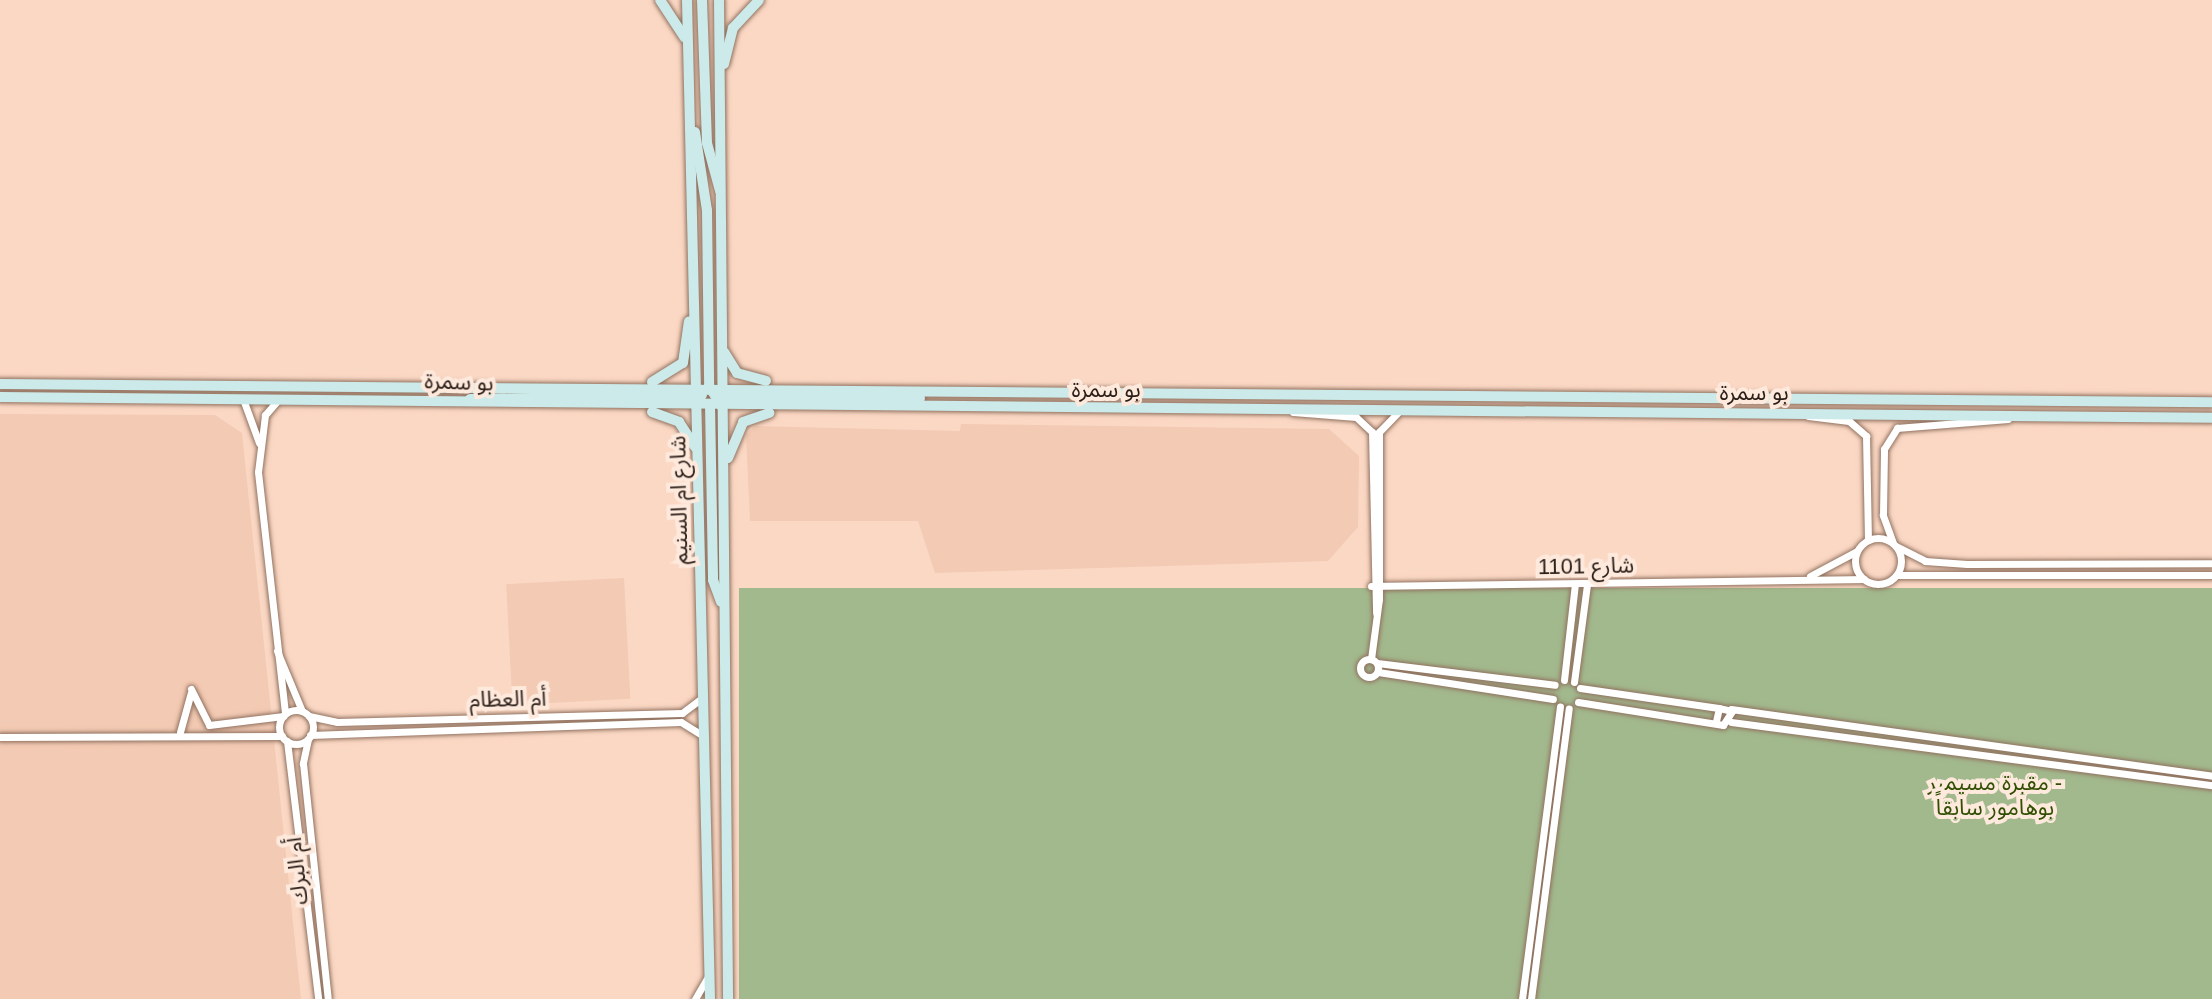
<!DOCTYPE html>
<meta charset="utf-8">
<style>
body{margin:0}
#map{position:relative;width:2212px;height:999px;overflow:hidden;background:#fbd8c4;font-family:Helvetica,"Noto Sans Arabic",sans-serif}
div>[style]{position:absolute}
.built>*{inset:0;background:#f3cab3;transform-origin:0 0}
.green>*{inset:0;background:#a2b98d;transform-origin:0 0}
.roads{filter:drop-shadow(0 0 2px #917260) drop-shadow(0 0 2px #917260)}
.street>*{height:7px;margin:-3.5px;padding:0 3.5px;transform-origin:3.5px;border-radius:3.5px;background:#fff}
.street>.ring{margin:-3.5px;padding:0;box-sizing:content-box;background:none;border:7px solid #fff;border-radius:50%}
.secondary>*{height:10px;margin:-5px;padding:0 5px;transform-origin:5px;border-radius:5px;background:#cbeae9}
span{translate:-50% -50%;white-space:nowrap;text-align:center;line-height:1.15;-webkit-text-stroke:8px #fee9dd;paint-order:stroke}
.street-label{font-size:22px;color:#2a1e17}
.park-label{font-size:22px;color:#314f02}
</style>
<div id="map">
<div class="built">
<i style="clip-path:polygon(0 414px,215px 415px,242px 433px,301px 999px,0 999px)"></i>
<i style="clip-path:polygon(961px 424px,1329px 429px,1359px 456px,1358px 527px,1328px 561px,935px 573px,918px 521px,750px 521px,746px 435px,755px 426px,960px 431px)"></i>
<i style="left:624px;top:578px;width:121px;height:118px;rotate:87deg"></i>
</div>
<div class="green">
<i style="left:2212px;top:588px;width:411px;height:1473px;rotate:90deg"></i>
</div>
<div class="roads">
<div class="street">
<i style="left:243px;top:399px;width:47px;rotate:70deg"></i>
<i style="left:278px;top:400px;width:20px;rotate:131deg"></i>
<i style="left:265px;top:415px;width:57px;rotate:97deg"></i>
<i style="left:258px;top:472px;width:243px;rotate:83.6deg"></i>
<i style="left:1293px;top:412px;width:63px;rotate:4.5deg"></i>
<i style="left:1356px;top:417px;width:22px;rotate:43deg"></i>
<i style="left:1372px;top:432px;width:181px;rotate:88.7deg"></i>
<i style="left:1808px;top:416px;width:41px;rotate:7deg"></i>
<i style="left:1849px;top:421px;width:23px;rotate:41deg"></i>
<i style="left:1866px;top:436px;width:104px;rotate:88.9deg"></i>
<i class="ring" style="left:1855px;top:538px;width:39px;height:39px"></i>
<i style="left:1893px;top:543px;width:30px;rotate:-110deg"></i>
<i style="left:1883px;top:515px;width:66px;rotate:-89.1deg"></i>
<i style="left:1884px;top:449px;width:25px;rotate:-58deg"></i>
<i style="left:1897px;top:428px;width:111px;rotate:-4.6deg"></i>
<i style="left:1896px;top:546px;width:33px;rotate:27deg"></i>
<i style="left:1925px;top:561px;width:42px;rotate:4.1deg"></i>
<i style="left:1967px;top:564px;width:245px;rotate:-0.2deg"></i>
<i style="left:1897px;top:575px;width:315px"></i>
<i style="left:1810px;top:576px;width:53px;rotate:-28deg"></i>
<i style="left:1371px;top:586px;width:493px;rotate:-0.8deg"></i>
<i style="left:277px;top:651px;width:65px;rotate:67.4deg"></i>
<i class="ring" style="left:1360px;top:659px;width:11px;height:11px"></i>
<i style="left:1371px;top:659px;width:61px;rotate:-82.4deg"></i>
<i style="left:1379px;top:599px;width:167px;rotate:-90deg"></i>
<i style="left:1379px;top:432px;width:28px;rotate:-46deg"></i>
<i style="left:1377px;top:663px;width:179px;rotate:7deg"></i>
<i style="left:1378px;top:672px;width:177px;rotate:8.8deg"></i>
<i style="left:1564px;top:680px;width:97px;rotate:-83.5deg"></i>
<i style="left:1574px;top:682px;width:99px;rotate:-82.4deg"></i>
<i style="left:1580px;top:688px;width:140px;rotate:8.2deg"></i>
<i style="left:191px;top:689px;width:40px;rotate:63.4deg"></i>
<i style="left:209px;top:725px;width:75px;rotate:-6.9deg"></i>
<i style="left:1578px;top:702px;width:147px;rotate:9deg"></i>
<i style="left:1723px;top:725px;width:17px;rotate:-57deg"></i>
<i style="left:1732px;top:711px;width:13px;rotate:-167deg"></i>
<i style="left:1719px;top:708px;width:13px;rotate:103deg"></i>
<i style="left:1731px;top:709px;width:486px;rotate:7.9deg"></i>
<i class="ring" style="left:279px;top:710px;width:27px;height:27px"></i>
<i style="left:309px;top:716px;width:29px;rotate:12deg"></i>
<i style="left:337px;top:722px;width:345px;rotate:-1.5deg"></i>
<i style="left:682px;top:713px;width:26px;rotate:-37deg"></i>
<i style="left:1731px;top:722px;width:485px;rotate:7.5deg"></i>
<i style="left:180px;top:732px;width:41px;rotate:-74.6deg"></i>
<i style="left:310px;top:735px;width:371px;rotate:-2deg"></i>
<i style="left:681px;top:722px;width:26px;rotate:32deg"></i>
<i style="left:0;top:737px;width:282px;rotate:-0.2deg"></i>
<i style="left:308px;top:739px;width:25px;rotate:102deg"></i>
<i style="left:303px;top:763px;width:237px;rotate:84deg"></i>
<i style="left:287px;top:741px;width:260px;rotate:83.1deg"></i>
<i style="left:695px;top:999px;width:24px;rotate:-60deg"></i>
<i style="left:1522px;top:999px;width:295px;rotate:-82.6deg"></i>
<i style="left:1531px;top:999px;width:293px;rotate:-82.6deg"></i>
</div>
<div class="secondary">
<i style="left:660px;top:0;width:45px;rotate:56.7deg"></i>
<i style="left:687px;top:0;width:999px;rotate:88.68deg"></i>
<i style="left:702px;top:0;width:143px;rotate:88deg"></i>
<i style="left:707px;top:143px;width:50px;rotate:74.8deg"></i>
<i style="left:719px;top:0;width:999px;rotate:89.48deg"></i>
<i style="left:724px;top:64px;width:37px;rotate:-76deg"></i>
<i style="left:733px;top:28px;width:38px;rotate:-47deg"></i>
<i style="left:695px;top:132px;width:79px;rotate:81.3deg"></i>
<i style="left:707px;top:210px;width:176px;rotate:89.3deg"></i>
<i style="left:709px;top:386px;width:25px;rotate:58deg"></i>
<i style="left:724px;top:352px;width:25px;rotate:58deg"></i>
<i style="left:737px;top:373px;width:30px;rotate:15deg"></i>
<i style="left:652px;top:382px;width:36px;rotate:-32deg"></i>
<i style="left:683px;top:363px;width:42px;rotate:-81.9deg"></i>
<i style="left:0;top:384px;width:2212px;rotate:0.47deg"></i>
<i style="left:717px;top:396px;width:203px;rotate:0.6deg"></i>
<i style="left:0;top:397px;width:2212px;rotate:0.54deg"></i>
<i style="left:470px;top:399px;width:232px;rotate:-1deg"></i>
<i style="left:710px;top:404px;width:176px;rotate:89deg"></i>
<i style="left:713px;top:580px;width:23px;rotate:70deg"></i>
<i style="left:652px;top:412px;width:29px;rotate:20deg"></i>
<i style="left:679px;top:422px;width:30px;rotate:57deg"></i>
<i style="left:728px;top:458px;width:39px;rotate:-67deg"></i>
<i style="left:743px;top:422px;width:28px;rotate:-19deg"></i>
</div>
</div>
<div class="street-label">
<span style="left:459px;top:382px;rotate:2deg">بو سمرة</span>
<span style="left:1106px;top:390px">بو سمرة</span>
<span style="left:1754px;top:393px">بو سمرة</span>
<span style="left:679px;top:500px;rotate:-91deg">شارع ام السنيم</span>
<span style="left:1586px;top:566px;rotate:-1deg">شارع 1101</span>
<span style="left:508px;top:699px;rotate:-1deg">أم العظام</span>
<span style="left:297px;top:871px;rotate:-96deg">أم البرك</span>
</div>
<div class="park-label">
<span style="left:1995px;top:795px">مقبرة مسيمير -<br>بوهامور سابقاً</span>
</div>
</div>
